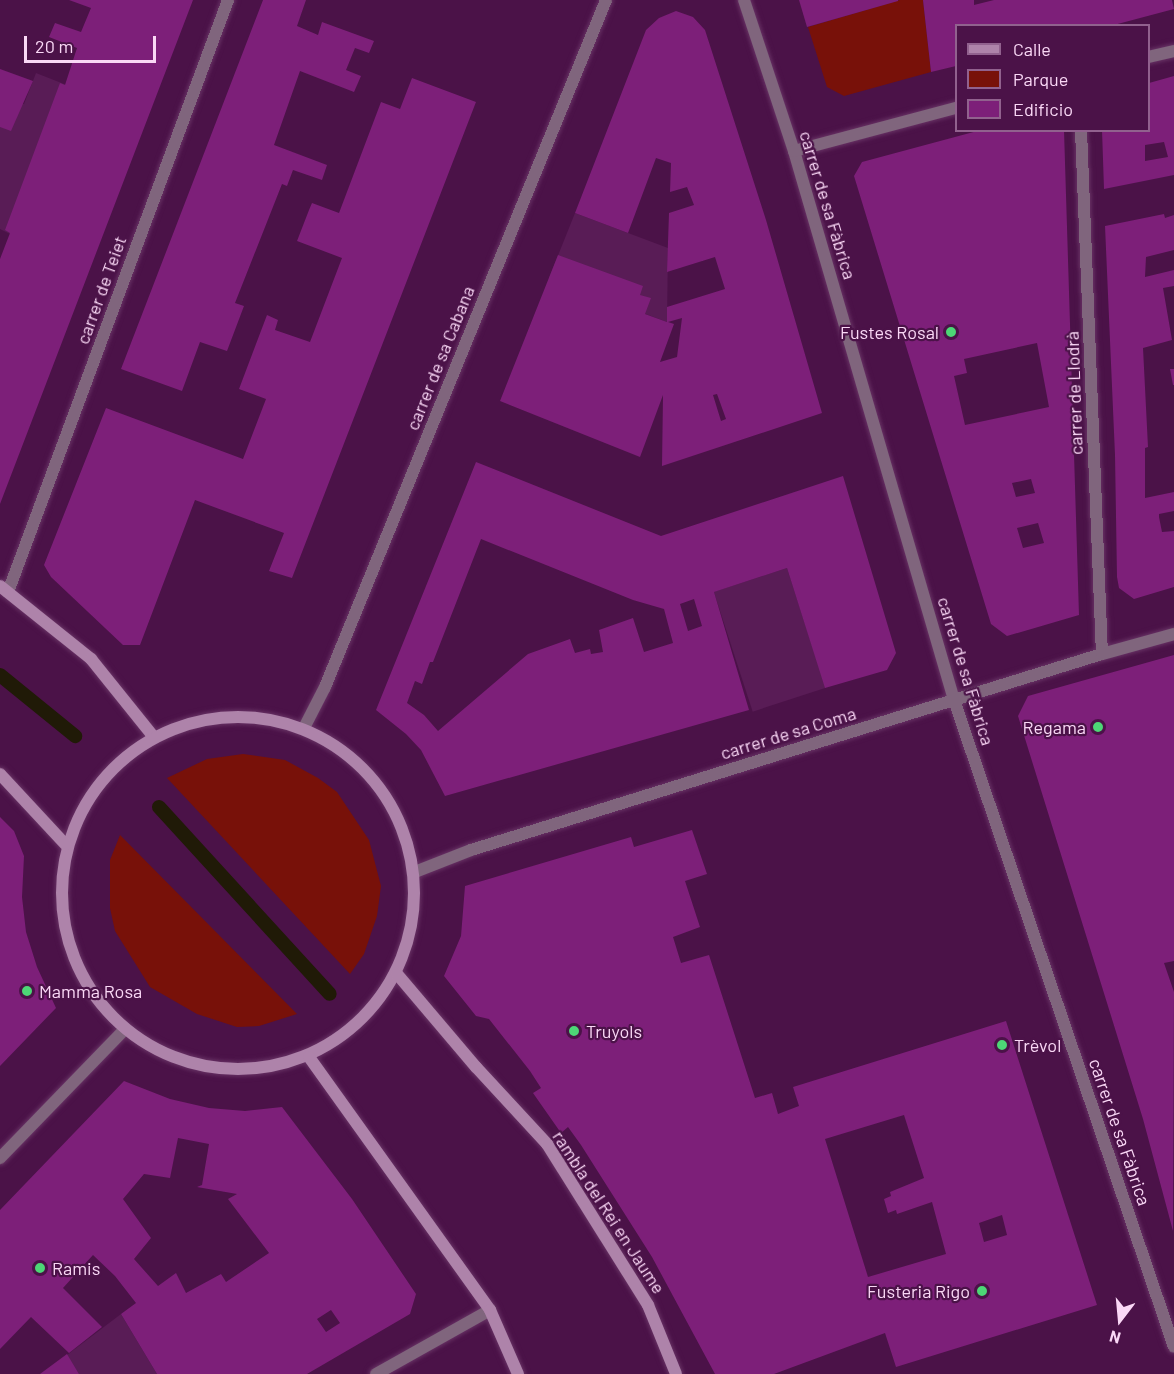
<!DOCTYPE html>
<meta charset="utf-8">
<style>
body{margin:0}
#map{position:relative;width:1174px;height:1374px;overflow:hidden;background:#4b1248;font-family:Barlow,sans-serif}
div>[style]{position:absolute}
.built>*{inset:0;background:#591c56;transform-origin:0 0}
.green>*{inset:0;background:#781109}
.stream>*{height:14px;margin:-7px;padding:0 7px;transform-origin:7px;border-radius:7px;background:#201a07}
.building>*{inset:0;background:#7d1f79}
.roads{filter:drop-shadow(0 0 2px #673264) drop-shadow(0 0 2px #673264)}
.minor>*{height:12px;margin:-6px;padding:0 6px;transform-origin:6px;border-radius:6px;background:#80657d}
.secondary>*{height:12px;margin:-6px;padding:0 6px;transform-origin:6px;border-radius:6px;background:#ae83aa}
.secondary>.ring{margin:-6px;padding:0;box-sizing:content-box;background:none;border:12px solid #ae83aa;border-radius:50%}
.dots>*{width:16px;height:16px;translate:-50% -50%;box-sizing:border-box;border:3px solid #4b1248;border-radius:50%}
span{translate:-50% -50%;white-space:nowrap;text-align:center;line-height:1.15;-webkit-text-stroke:4.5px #4b1248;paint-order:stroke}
.street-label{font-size:18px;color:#fad8f6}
.poi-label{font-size:18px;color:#fad8f6}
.right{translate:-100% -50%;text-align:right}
.left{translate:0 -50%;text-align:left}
.legend{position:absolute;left:955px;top:24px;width:195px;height:108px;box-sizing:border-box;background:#4b1248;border:2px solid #91618e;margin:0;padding:8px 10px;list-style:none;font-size:18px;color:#fad8f6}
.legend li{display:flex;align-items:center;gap:12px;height:30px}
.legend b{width:30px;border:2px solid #91618e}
.north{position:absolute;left:1090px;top:1290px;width:60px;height:60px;-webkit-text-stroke:4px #4b1248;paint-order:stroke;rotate:196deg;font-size:16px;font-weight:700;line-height:24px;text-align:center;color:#fad8f6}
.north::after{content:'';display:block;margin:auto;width:21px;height:27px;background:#fad8f6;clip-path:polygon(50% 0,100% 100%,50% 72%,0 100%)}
.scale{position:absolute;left:24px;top:36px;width:132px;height:27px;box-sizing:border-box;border:3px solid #fad8f6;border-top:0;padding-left:8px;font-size:18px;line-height:21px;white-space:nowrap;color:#fad8f6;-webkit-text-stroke:4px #4b1248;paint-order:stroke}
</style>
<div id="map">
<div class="built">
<i style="clip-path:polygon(36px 73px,148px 117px,10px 234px,0 229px,0 104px,24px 104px)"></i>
<i style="clip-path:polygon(575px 213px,668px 248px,667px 322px,549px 278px)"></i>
<i style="left:787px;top:568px;width:126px;height:77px;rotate:72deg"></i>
<i style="clip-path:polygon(121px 1314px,157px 1374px,79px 1374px,67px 1355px)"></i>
</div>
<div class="green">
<i style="clip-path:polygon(900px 0,923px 0,931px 72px,844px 96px,827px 87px,808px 27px)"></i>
<i style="clip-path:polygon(243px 754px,285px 760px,318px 778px,337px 792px,369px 840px,381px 886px,377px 916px,364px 954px,350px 974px,167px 778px,207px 759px)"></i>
<i style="clip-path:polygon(120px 835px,297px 1014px,259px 1026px,237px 1027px,197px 1014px,150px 987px,115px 931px,110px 908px,110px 860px)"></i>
</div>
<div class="stream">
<i style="left:0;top:675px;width:97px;rotate:39.1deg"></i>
<i style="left:159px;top:807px;width:253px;rotate:47.6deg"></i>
</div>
<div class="building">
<i style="clip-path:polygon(69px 0,193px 0,0 504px,0 259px,10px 233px,5px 230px,60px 83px,65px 85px,77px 48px,49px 37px,55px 23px,81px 32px,91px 8px)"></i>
<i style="clip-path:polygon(263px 0,306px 0,297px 26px,318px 35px,322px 22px,374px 41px,369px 53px,355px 48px,346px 70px,361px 76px,354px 92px,300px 71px,274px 145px,327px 165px,322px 180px,293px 170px,287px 186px,282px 184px,235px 303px,244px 306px,227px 351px,200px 342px,182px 391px,121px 369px)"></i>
<i style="clip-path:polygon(799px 0,898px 0,898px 1px,807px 27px)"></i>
<i style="clip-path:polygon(923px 0,974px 0,974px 5px,994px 0,1172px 0,1174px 9px,1110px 26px,956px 26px,956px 66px,931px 72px)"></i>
<i style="clip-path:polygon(evenodd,676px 11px,693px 17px,705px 30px,766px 220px,822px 413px,662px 466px,663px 395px,640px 457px,500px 401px,558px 255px,643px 286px,640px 295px,651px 298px,645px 314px,667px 322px,667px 307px,725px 289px,715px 257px,667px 272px,669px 213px,694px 205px,687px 187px,670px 192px,671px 163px,656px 158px,628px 233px,575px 213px,646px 30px,659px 18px,676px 11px,682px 318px,677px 357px,660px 362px,674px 324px,668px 322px,682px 318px,676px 11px,717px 394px,726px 419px,721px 421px,713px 395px,717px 394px)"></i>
<i style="clip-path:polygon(0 69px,33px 81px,11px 131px,0 127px)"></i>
<i style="clip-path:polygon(evenodd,1174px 76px,1174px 175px,1104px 189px,1102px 130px,1149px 130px,1149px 83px,1174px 76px,1164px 142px,1168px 157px,1145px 161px,1145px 145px,1164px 142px)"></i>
<i style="clip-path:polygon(412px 78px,476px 102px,292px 578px,269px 571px,284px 533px,195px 500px,140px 645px,123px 645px,51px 577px,44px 565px,106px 408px,243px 459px,266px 399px,239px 389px,267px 315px,278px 320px,275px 330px,310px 342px,342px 258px,297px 241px,309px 210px,312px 203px,339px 213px,381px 102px,400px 109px)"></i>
<i style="clip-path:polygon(evenodd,981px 130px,1064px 130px,1079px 615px,1007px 636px,991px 624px,854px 176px,862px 162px,981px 130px,1037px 343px,1049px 407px,965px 425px,954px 376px,967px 373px,964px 359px,1037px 343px,981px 130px,1031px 479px,1035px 493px,1016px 497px,1012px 483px,1031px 479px,981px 130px,1038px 523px,1044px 543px,1023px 548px,1017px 528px,1038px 523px)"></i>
<i style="clip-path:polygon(1164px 214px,1165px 218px,1174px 215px,1174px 250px,1146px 257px,1145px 277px,1174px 270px,1174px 286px,1163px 288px,1172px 340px,1143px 348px,1148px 447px,1145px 448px,1145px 498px,1174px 492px,1174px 511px,1159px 514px,1159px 517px,1162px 532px,1174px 531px,1174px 587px,1134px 599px,1119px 588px,1117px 577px,1115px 455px,1105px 226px)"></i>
<i style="clip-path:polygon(1170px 369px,1174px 369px,1174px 385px,1173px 385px)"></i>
<i style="clip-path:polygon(evenodd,476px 462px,661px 536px,843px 476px,896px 653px,887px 670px,825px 688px,787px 568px,714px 592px,749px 710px,445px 796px,421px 750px,406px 734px,376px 710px,476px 462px,481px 539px,633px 600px,664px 609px,673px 643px,644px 652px,633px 618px,599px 630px,603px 652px,591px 654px,590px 649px,575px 653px,570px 639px,528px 654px,438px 731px,424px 715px,407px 703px,415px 681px,422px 684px,430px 662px,433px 662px,481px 539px,476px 462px,694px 599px,702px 626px,688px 631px,680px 604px,694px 599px)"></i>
<i style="clip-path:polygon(1174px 655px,1174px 961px,1164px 963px,1174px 992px,1173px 1231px,1143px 1119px,1018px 716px,1028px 696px)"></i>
<i style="clip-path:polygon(0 817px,14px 831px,24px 856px,22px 897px,26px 932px,37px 967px,56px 1008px,0 1066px)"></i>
<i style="clip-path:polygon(evenodd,692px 830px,707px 874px,685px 881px,700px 927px,673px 937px,681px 963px,709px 955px,755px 1098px,772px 1093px,778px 1114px,799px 1106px,793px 1087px,1006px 1021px,1097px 1305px,896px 1367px,885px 1333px,774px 1374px,715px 1374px,652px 1257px,581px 1145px,568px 1127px,561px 1133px,533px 1093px,541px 1088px,530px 1071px,489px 1019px,476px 1016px,444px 976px,461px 936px,465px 886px,631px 837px,634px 847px,692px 830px,904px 1115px,924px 1178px,890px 1192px,891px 1196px,884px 1199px,888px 1213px,896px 1210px,897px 1214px,932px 1202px,946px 1254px,868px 1277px,825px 1139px,904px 1115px,692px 830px,1002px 1215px,1007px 1235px,984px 1242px,979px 1223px,1002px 1215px)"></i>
<i style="clip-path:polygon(evenodd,124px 1081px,170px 1099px,209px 1108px,245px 1111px,282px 1107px,352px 1199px,416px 1294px,410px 1314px,307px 1374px,157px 1374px,121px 1314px,136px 1303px,115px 1276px,93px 1255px,63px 1288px,102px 1327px,69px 1353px,31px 1317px,0 1349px,0 1210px,124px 1081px,178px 1138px,209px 1144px,202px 1185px,197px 1187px,237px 1194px,228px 1199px,269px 1253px,226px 1282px,221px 1274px,186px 1293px,176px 1273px,158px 1286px,134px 1259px,151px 1238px,123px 1199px,144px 1174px,170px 1178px,178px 1138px,124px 1081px,331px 1310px,340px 1323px,326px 1332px,317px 1319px,331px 1310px)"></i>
<i style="clip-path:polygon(67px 1354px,79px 1374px,40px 1374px,44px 1371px)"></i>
</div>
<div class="roads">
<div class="minor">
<i style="left:744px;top:0;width:159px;rotate:71.7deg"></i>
<i style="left:794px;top:151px;width:572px;rotate:73.75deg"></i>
<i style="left:954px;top:700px;width:683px;rotate:71.22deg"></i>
<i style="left:1148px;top:57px;width:27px;rotate:-13deg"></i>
<i style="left:1081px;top:130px;width:524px;rotate:87.71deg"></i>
<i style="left:794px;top:151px;width:168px;rotate:-14.9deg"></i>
<i style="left:8px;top:592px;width:632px;rotate:-69.61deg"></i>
<i style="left:304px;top:728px;width:46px;rotate:-62.9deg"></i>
<i style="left:325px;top:687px;width:742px;rotate:-67.75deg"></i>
<i style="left:415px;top:872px;width:60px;rotate:-21.4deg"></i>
<i style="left:471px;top:850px;width:661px;rotate:-17.26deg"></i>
<i style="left:1102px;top:654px;width:75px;rotate:-15.5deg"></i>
<i style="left:0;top:1158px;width:178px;rotate:-45.9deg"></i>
<i style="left:376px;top:1374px;width:131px;rotate:-29.3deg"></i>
</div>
<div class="secondary">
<i style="left:0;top:586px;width:117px;rotate:38.7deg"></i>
<i style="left:91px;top:659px;width:99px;rotate:51.2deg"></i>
<i class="ring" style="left:62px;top:717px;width:340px;height:340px"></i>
<i style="left:0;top:774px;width:96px;rotate:47.1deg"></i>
<i style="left:397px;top:974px;width:122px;rotate:49.7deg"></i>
<i style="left:476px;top:1067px;width:105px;rotate:47.3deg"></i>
<i style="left:547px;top:1144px;width:190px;rotate:57.9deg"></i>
<i style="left:648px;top:1305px;width:74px;rotate:67.9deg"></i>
<i style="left:309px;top:1057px;width:311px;rotate:54.4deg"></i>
<i style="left:490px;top:1310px;width:70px;rotate:66.4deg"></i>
</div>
</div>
<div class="dots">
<i style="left:951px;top:332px;background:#4dd676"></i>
<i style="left:1098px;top:727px;background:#4dd676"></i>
<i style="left:27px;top:991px;background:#4dd676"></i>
<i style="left:574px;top:1031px;background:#4dd676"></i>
<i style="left:1002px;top:1045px;background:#4dd676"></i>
<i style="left:40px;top:1268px;background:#4dd676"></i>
<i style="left:982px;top:1291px;background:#4dd676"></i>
</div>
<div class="street-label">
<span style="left:828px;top:205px;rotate:73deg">carrer de sa Fàbrica</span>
<span style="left:101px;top:290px;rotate:-70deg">carrer de Teiet</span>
<span style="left:440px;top:358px;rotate:-68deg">carrer de sa Cabana</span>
<span style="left:1074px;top:393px;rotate:-92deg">carrer de Llodrà</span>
<span style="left:966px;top:671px;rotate:73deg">carrer de sa Fàbrica</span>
<span style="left:788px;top:733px;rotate:-17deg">carrer de sa Coma</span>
<span style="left:1120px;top:1132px;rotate:71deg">carrer de sa Fàbrica</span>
<span style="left:609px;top:1212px;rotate:57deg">rambla del Rei en Jaume</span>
</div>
<div class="poi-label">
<span class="right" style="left:939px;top:332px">Fustes Rosal</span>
<span class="right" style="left:1086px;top:727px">Regama</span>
<span class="left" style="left:39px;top:991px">Mamma Rosa</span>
<span class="left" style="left:586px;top:1031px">Truyols</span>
<span class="left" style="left:1014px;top:1045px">Trèvol</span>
<span class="left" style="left:52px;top:1268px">Ramis</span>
<span class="right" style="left:970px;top:1291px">Fusteria Rigo</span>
</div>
<ul class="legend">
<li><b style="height:8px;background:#ae83aa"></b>Calle</li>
<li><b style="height:16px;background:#781109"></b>Parque</li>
<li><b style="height:16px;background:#7d1f79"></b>Edificio</li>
</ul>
<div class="north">N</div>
<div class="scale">20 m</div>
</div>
